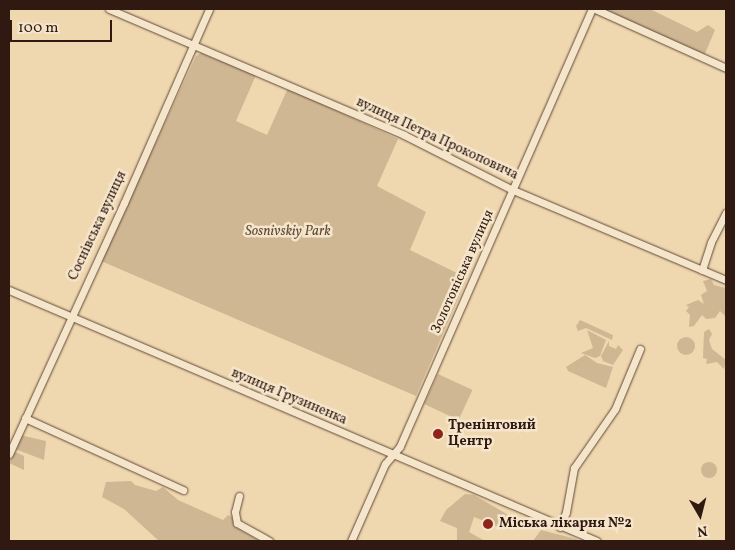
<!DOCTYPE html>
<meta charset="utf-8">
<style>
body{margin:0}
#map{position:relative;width:735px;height:550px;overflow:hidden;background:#efd7af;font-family:Vollkorn,serif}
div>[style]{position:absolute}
.green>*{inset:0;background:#cfb794;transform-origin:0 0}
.round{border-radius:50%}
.roads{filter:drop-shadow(0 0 1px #604838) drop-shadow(0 0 1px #604838)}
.street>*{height:7px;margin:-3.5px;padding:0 3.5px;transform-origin:3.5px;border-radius:3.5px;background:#f5e5cb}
.dots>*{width:14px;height:14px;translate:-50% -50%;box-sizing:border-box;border:2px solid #f5e5cb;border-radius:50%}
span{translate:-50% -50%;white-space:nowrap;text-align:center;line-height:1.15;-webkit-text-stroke:5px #f5e5cb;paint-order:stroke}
.street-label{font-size:14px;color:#301911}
.park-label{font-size:14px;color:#604838;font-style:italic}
.poi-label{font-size:14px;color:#301911;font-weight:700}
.left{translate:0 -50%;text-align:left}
.frame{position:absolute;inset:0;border:10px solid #301911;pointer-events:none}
.north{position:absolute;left:675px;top:490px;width:50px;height:50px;-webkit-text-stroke:4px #f5e5cb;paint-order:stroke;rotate:172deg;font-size:14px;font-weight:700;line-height:20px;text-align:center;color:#301911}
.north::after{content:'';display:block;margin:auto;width:18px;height:22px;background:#301911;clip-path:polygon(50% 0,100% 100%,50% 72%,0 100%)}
.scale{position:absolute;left:10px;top:20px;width:102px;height:22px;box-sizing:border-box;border:2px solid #301911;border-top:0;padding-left:6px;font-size:15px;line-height:18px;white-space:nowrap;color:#301911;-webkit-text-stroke:4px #f5e5cb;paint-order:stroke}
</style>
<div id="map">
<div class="green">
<i style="clip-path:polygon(600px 9px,650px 9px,697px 32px,708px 25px,715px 30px,704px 56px)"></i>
<i style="clip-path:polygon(201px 53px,256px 75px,236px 121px,267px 135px,288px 88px,398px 139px,377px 186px,426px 212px,410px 250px,467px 278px,416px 396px,101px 261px,196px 56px)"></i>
<i style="clip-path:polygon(711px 279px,714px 285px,726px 288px,726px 317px,720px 311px,715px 318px,706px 319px,702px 315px,694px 326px,689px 327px,690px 315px,686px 311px,689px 307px,686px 305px,698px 300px,704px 304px,701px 295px,707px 291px,703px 281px)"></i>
<i style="clip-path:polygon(580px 320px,613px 335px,612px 340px,586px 328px,578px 331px,576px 326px)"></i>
<i style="clip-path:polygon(709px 329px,712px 334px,709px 340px,712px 349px,726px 360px,724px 369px,717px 362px,706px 364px,707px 359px,703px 358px,704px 332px)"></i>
<i style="clip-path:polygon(587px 330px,606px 340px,600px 356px,595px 358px,581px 353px,593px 348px)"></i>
<i class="round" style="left:677px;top:337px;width:18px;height:18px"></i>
<i style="clip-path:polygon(609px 341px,609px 346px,616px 349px,618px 345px,623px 350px,613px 365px,603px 361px,601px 356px)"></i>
<i style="clip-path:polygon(585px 355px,597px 363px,613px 367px,606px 388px,568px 371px,566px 367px)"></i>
<i style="left:438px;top:374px;width:38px;height:33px;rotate:25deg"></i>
<i style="clip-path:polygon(20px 435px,46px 441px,44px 460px,15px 449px)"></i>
<i style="clip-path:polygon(13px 451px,24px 456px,24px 470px,9px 463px)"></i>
<i class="round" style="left:701px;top:462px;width:16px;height:16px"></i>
<i style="clip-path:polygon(131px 481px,135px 485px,156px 491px,163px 487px,178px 500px,223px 520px,228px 515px,232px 517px,235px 527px,260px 541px,159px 541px,124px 509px,102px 497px,106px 482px)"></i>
<i style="clip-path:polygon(465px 494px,474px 495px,524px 524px,507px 530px,474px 517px,469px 532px,485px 541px,457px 541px,457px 528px,440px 521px,446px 510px)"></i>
<i style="clip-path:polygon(541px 530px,576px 539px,579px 541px,533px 541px)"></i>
</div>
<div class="roads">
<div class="street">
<i style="left:109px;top:9px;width:321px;rotate:23.1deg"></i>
<i style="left:404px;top:135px;width:122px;rotate:26.8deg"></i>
<i style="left:513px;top:190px;width:231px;rotate:22.9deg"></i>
<i style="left:595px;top:9px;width:144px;rotate:24.2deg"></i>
<i style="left:702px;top:270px;width:29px;rotate:-72deg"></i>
<i style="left:711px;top:242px;width:33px;rotate:-63deg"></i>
<i style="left:9px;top:290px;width:639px;rotate:23.12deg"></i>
<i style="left:25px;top:418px;width:174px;rotate:24.5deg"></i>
<i style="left:9px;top:454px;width:276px;rotate:-65.4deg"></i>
<i style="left:124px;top:203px;width:212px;rotate:-66.3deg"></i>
<i style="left:239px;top:496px;width:16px;rotate:104deg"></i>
<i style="left:235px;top:512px;width:11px;rotate:80deg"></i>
<i style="left:237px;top:523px;width:37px;rotate:29deg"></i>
<i style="left:560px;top:527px;width:16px;rotate:-68deg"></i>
<i style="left:566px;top:512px;width:45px;rotate:-79.7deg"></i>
<i style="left:574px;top:468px;width:72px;rotate:-55.2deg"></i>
<i style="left:615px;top:409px;width:65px;rotate:-67.4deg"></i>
<i style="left:351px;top:541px;width:84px;rotate:-66.2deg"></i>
<i style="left:385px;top:464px;width:23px;rotate:-50deg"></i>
<i style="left:400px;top:446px;width:477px;rotate:-66.3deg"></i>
</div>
</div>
<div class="dots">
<i style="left:438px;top:434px;background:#8f2418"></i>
<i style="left:488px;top:524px;background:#8f2418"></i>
</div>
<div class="street-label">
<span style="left:437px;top:139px;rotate:25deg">вулиця Петра Прокоповича</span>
<span style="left:98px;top:226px;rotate:-65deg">Соснівська вулиця</span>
<span style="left:463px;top:272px;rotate:-66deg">Золотоніська вулиця</span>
<span style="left:289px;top:397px;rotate:23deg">вулиця Грузиненка</span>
</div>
<div class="park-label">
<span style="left:288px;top:232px">Sosnivskiy Park</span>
</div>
<div class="poi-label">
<span class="left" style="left:448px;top:434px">Тренінговий<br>Центр</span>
<span class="left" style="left:499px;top:524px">Міська лікарня №2</span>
</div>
<div class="frame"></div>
<div class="north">N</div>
<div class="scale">100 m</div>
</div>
